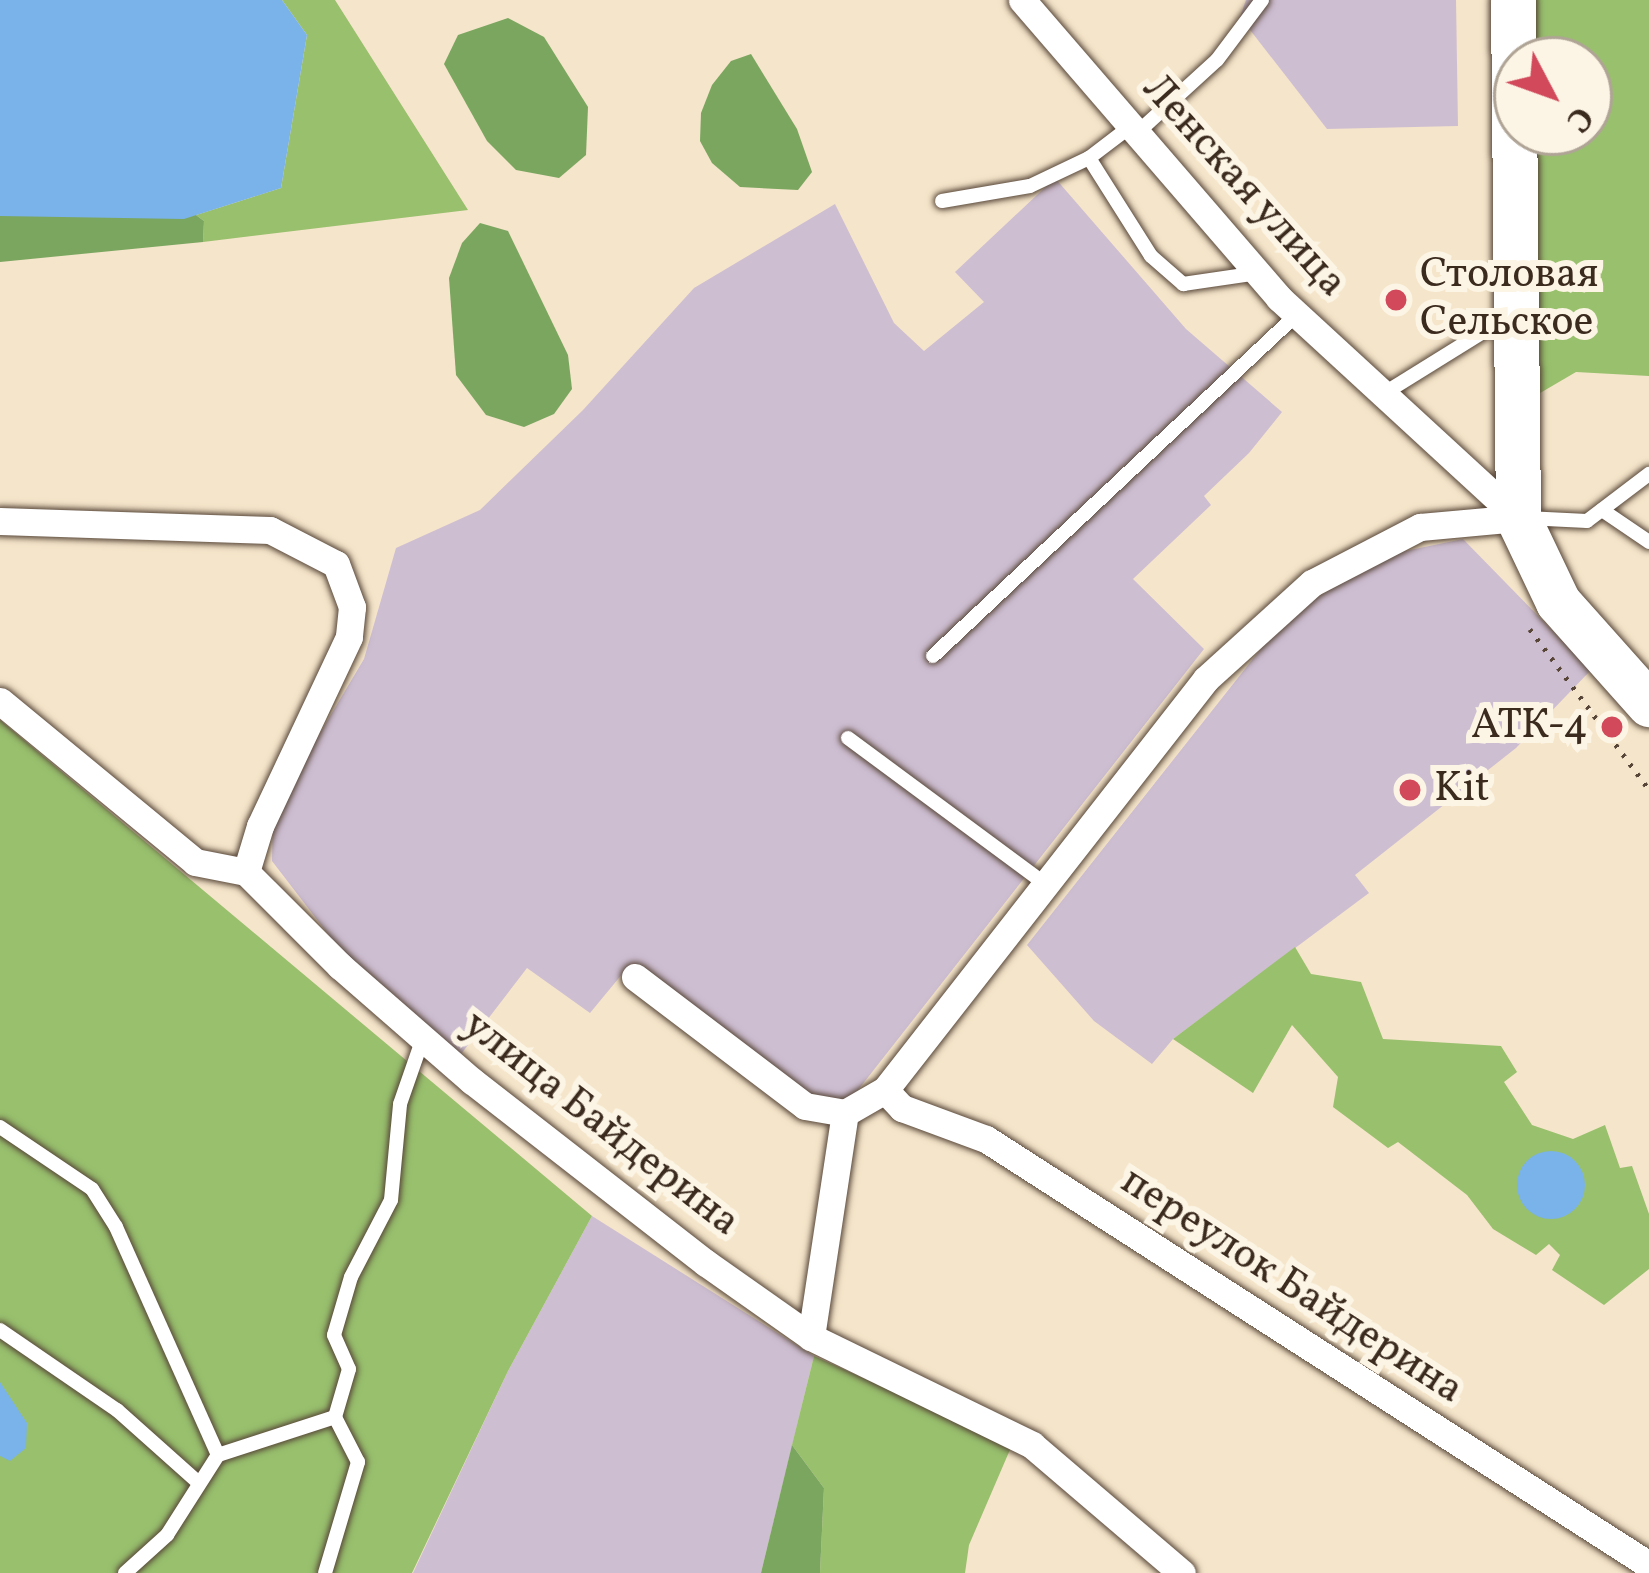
<!DOCTYPE html>
<meta charset="utf-8">
<style>
body{margin:0}
#map{position:relative;width:1649px;height:1573px;overflow:hidden;background:#f5e5ca;font-family:Vollkorn,serif}
div>[style]{position:absolute}
.industrial>*{inset:0;background:#cebed2}
.green>*{inset:0;background:#98c06d}
.forest>*{inset:0;background:#7aa660}
.water>*{inset:0;background:#7ab2ea}
.round{border-radius:50%}
.path>*{height:4.5px;margin-top:-2.25px;transform-origin:0;background:repeating-linear-gradient(90deg,#574638 0 3px,transparent 0 12px)}
.roads{filter:drop-shadow(0 0 3px #574638) drop-shadow(0 0 3px #574638)}
.lane>*{height:14px;margin:-7px;padding:0 7px;transform-origin:7px;border-radius:7px;background:#fff}
.street>*{height:27px;margin:-13.5px;padding:0 13.5px;transform-origin:13.5px;border-radius:13.5px;background:#fff}
.primary>*{height:45px;margin:-22.5px;padding:0 22.5px;transform-origin:22.5px;border-radius:22.5px;background:#fff}
.dots>*{width:33px;height:33px;translate:-50% -50%;box-sizing:border-box;border:6px solid #fcf5e5;border-radius:50%}
span{translate:-50% -50%;white-space:nowrap;text-align:center;line-height:1.15;-webkit-text-stroke:12px #fcf5e5;paint-order:stroke}
.street-label{font-size:42px;color:#3b2a1e}
.poi-label{font-size:42px;color:#3b2a1e}
.left{translate:0 -50%;text-align:left}
.right{translate:-100% -50%;text-align:right}
.north{position:absolute;left:1493px;top:36px;width:120px;height:120px;box-sizing:border-box;background:#fcf5e5;border:3px solid #afa495;border-radius:50%;rotate:131deg;font-size:33px;font-weight:700;line-height:48px;text-align:center;color:#3b2a1e}
.north::after{content:'';display:block;margin:auto;width:42px;height:54px;background:#d1495b;clip-path:polygon(50% 0,100% 100%,50% 72%,0 100%)}
</style>
<div id="map">
<div class="industrial">
<i style="clip-path:polygon(1246px 0,1456px 0,1458px 126px,1327px 129px,1240px 17px)"></i>
<i style="clip-path:polygon(1055px 178px,1186px 329px,1282px 412px,1249px 453px,1204px 496px,1211px 505px,1133px 579px,1204px 649px,847px 1104px,807px 1100px,628px 967px,590px 1013px,527px 968px,458px 1058px,351px 964px,272px 861px,273px 812px,364px 659px,396px 548px,480px 510px,583px 410px,694px 288px,835px 204px,894px 323px,924px 351px,984px 302px,955px 272px)"></i>
<i style="clip-path:polygon(1463px 539px,1591px 670px,1516px 748px,1355px 875px,1369px 893px,1173px 1039px,1152px 1064px,1094px 1021px,1027px 945px,1271px 636px,1304px 605px,1391px 554px)"></i>
<i style="clip-path:polygon(592px 1216px,814px 1356px,761px 1573px,413px 1573px,508px 1371px)"></i>
</div>
<div class="green">
<i style="clip-path:polygon(282px 0,335px 0,468px 210px,203px 242px,204px 221px,196px 215px,281px 188px,307px 35px)"></i>
<i style="clip-path:polygon(1526px 0,1649px 0,1649px 376px,1576px 372px,1535px 396px,1529px 132px,1589px 132px,1589px 60px,1527px 60px)"></i>
<i style="clip-path:polygon(0 720px,592px 1216px,508px 1371px,412px 1573px,0 1573px)"></i>
<i style="clip-path:polygon(1295px 947px,1311px 974px,1361px 982px,1383px 1039px,1501px 1046px,1517px 1072px,1504px 1082px,1532px 1125px,1573px 1139px,1605px 1125px,1620px 1168px,1632px 1166px,1649px 1214px,1649px 1269px,1604px 1305px,1552px 1270px,1560px 1255px,1549px 1244px,1536px 1255px,1493px 1229px,1467px 1195px,1398px 1142px,1388px 1148px,1333px 1107px,1338px 1077px,1292px 1025px,1253px 1093px,1173px 1039px)"></i>
<i style="clip-path:polygon(814px 1356px,1012px 1445px,969px 1545px,965px 1573px,820px 1573px,824px 1488px,792px 1445px)"></i>
</div>
<div class="forest">
<i style="clip-path:polygon(508px 18px,544px 37px,588px 107px,586px 155px,559px 178px,516px 170px,487px 141px,444px 64px,458px 35px)"></i>
<i style="clip-path:polygon(751px 54px,797px 129px,812px 172px,798px 190px,740px 187px,712px 163px,700px 141px,701px 113px,712px 85px,731px 61px)"></i>
<i style="clip-path:polygon(196px 215px,204px 221px,203px 242px,0 262px,0 216px)"></i>
<i style="clip-path:polygon(480px 223px,508px 231px,568px 355px,572px 389px,554px 414px,524px 427px,486px 415px,456px 375px,449px 278px,462px 243px)"></i>
<i style="clip-path:polygon(792px 1445px,824px 1488px,820px 1573px,761px 1573px)"></i>
</div>
<div class="water">
<i style="clip-path:polygon(0 0,282px 0,307px 35px,281px 188px,184px 219px,0 216px)"></i>
<i class="round" style="left:1517px;top:1151px;width:68px;height:68px"></i>
<i style="clip-path:polygon(0 1382px,27px 1423px,26px 1448px,10px 1461px,0 1456px)"></i>
</div>
<div class="path">
<i style="left:1530px;top:629px;width:199px;rotate:53.4deg"></i>
</div>
<div class="roads">
<div class="lane">
<i style="left:1137px;top:133px;width:108px;rotate:-42.4deg"></i>
<i style="left:1217px;top:60px;width:75px;rotate:-53.1deg"></i>
<i style="left:1089px;top:158px;width:116px;rotate:57.7deg"></i>
<i style="left:1151px;top:256px;width:43px;rotate:41.2deg"></i>
<i style="left:1183px;top:284px;width:76px;rotate:-8.3deg"></i>
<i style="left:942px;top:201px;width:89px;rotate:-9.7deg"></i>
<i style="left:1030px;top:186px;width:65px;rotate:-25.4deg"></i>
<i style="left:1089px;top:158px;width:53px;rotate:-37.3deg"></i>
<i style="left:1383px;top:394px;width:148px;rotate:-31.8deg"></i>
<i style="left:1602px;top:510px;width:57px;rotate:34.2deg"></i>
<i style="left:1526px;top:518px;width:61px;rotate:2.8deg"></i>
<i style="left:1587px;top:521px;width:78px;rotate:-37.2deg"></i>
<i style="left:933px;top:656px;width:499px;rotate:-43.2deg"></i>
<i style="left:848px;top:738px;width:247px;rotate:36.5deg"></i>
<i style="left:0;top:1127px;width:111px;rotate:34deg"></i>
<i style="left:92px;top:1189px;width:45px;rotate:57.7deg"></i>
<i style="left:116px;top:1227px;width:250px;rotate:65.9deg"></i>
<i style="left:0;top:1330px;width:142px;rotate:34.4deg"></i>
<i style="left:117px;top:1410px;width:110px;rotate:41.7deg"></i>
<i style="left:125px;top:1573px;width:57px;rotate:-42.1deg"></i>
<i style="left:167px;top:1535px;width:95px;rotate:-57.5deg"></i>
<i style="left:218px;top:1455px;width:123px;rotate:-18deg"></i>
<i style="left:335px;top:1417px;width:50px;rotate:-73.7deg"></i>
<i style="left:349px;top:1369px;width:37px;rotate:-114deg"></i>
<i style="left:334px;top:1335px;width:60px;rotate:-73.7deg"></i>
<i style="left:351px;top:1277px;width:87px;rotate:-62.5deg"></i>
<i style="left:391px;top:1200px;width:96px;rotate:-84.6deg"></i>
<i style="left:400px;top:1104px;width:70px;rotate:-70.8deg"></i>
<i style="left:325px;top:1573px;width:116px;rotate:-73.4deg"></i>
<i style="left:358px;top:1462px;width:51px;rotate:-117.1deg"></i>
</div>
<div class="street">
<i style="left:1022px;top:0;width:394px;rotate:49.2deg"></i>
<i style="left:1279px;top:298px;width:325px;rotate:42.6deg"></i>
<i style="left:0;top:521px;width:270px;rotate:1.9deg"></i>
<i style="left:270px;top:530px;width:74px;rotate:27.3deg"></i>
<i style="left:336px;top:564px;width:46px;rotate:69.6deg"></i>
<i style="left:352px;top:607px;width:30px;rotate:96deg"></i>
<i style="left:349px;top:637px;width:209px;rotate:115.2deg"></i>
<i style="left:260px;top:826px;width:48px;rotate:106.9deg"></i>
<i style="left:0;top:701px;width:253px;rotate:39.5deg"></i>
<i style="left:195px;top:862px;width:52px;rotate:11.1deg"></i>
<i style="left:246px;top:872px;width:133px;rotate:45deg"></i>
<i style="left:340px;top:966px;width:175px;rotate:41.1deg"></i>
<i style="left:472px;top:1081px;width:296px;rotate:37.9deg"></i>
<i style="left:706px;top:1263px;width:128px;rotate:35.2deg"></i>
<i style="left:811px;top:1337px;width:246px;rotate:26deg"></i>
<i style="left:1032px;top:1445px;width:197px;rotate:40.5deg"></i>
<i style="left:635px;top:977px;width:213px;rotate:37.2deg"></i>
<i style="left:805px;top:1106px;width:41px;rotate:9.9deg"></i>
<i style="left:845px;top:1113px;width:46px;rotate:-29.9deg"></i>
<i style="left:885px;top:1090px;width:521px;rotate:-52.01deg"></i>
<i style="left:1206px;top:679px;width:143px;rotate:-42.2deg"></i>
<i style="left:1312px;top:583px;width:122px;rotate:-27.4deg"></i>
<i style="left:1420px;top:527px;width:98px;rotate:-5.2deg"></i>
<i style="left:885px;top:1090px;width:25px;rotate:47deg"></i>
<i style="left:902px;top:1108px;width:90px;rotate:20.3deg"></i>
<i style="left:986px;top:1139px;width:788px;rotate:32.72deg"></i>
<i style="left:811px;top:1337px;width:227px;rotate:-81.4deg"></i>
</div>
<div class="primary">
<i style="left:1513px;top:0;width:518px;rotate:89.45deg"></i>
<i style="left:1518px;top:518px;width:93px;rotate:64.5deg"></i>
<i style="left:1558px;top:602px;width:137px;rotate:48.3deg"></i>
</div>
</div>
<div class="dots">
<i style="left:1396px;top:300px;background:#d1495b"></i>
<i style="left:1612px;top:727px;background:#d1495b"></i>
<i style="left:1410px;top:790px;background:#d1495b"></i>
</div>
<div class="street-label">
<span style="left:1243px;top:187px;rotate:48deg">Ленская улица</span>
<span style="left:600px;top:1125px;rotate:38deg">улица Байдерина</span>
<span style="left:1291px;top:1287px;rotate:33deg">переулок Байдерина</span>
</div>
<div class="poi-label">
<span class="left" style="left:1420px;top:300px">Столовая<br>Сельское</span>
<span class="right" style="left:1588px;top:727px">АТК-4</span>
<span class="left" style="left:1434px;top:790px">Kit</span>
</div>
<div class="north">С</div>
</div>
